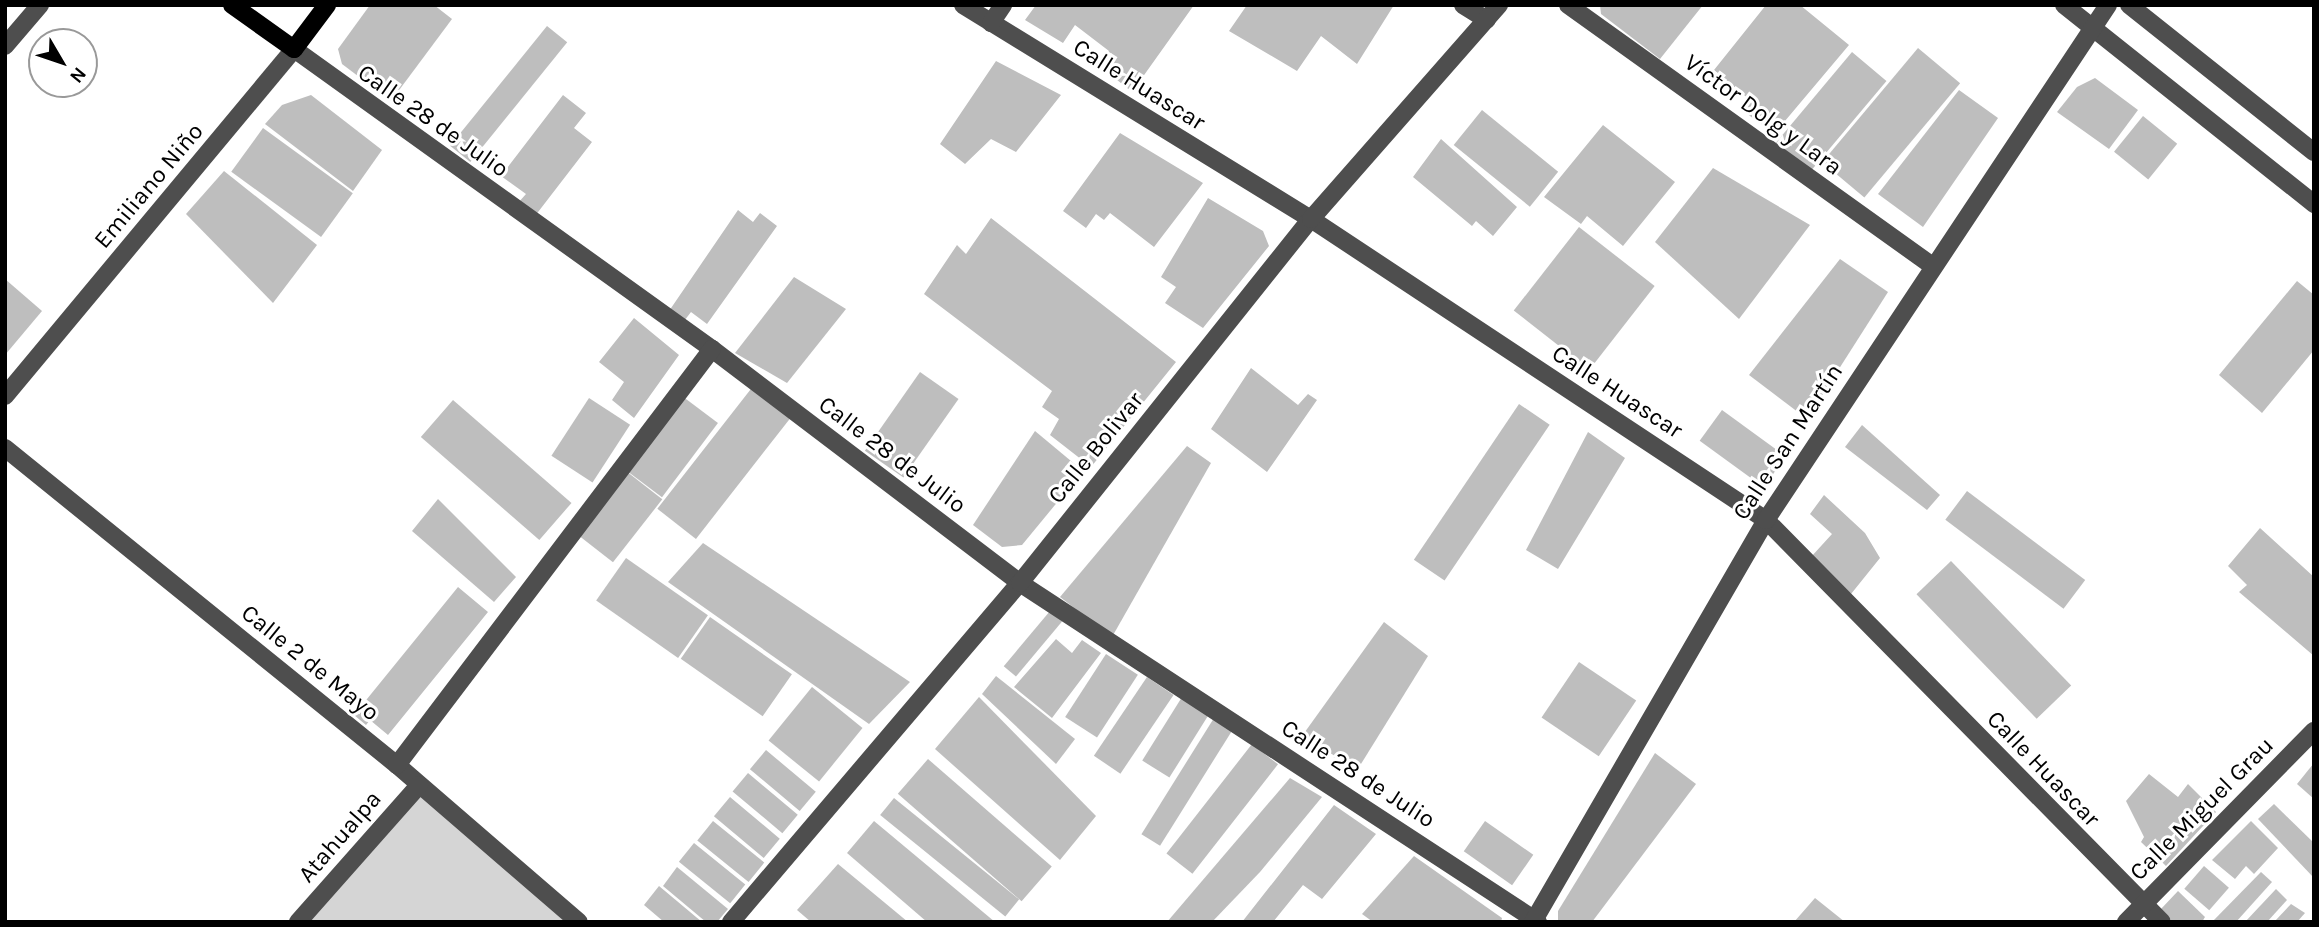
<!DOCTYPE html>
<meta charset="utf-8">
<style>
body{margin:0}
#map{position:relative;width:2319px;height:927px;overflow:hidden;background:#fff;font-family:Karla,sans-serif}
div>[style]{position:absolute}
.green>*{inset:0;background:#d5d5d5}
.building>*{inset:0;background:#bebebe;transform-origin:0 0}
.minor>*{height:18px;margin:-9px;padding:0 9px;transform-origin:9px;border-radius:9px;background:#4e4e4e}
.major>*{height:18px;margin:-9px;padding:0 9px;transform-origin:9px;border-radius:9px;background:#000}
span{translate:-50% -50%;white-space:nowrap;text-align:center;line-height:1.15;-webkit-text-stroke:6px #fff;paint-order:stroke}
.street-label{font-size:24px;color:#000}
.frame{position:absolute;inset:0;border:7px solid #000;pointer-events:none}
.north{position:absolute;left:28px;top:28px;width:70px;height:70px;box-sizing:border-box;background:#fff;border:2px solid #999;border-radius:50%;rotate:129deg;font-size:19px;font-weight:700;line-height:28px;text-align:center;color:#000}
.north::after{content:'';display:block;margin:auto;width:24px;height:32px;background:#000;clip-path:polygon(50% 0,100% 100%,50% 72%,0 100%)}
</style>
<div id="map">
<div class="green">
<i style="clip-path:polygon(419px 785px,579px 922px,298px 922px)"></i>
</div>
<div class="building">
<i style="clip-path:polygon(370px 5px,434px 5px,452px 19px,391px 101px,342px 64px,338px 49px)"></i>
<i style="clip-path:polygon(1036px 5px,1194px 5px,1132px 92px,1101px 67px,1109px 51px,1075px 25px,1063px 43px,1025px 20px)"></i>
<i style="clip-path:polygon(1247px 5px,1394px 5px,1357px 64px,1321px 36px,1297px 71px,1229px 31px)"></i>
<i style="clip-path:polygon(1600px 5px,1703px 5px,1660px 59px,1601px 14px)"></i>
<i style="clip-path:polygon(1766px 5px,1800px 5px,1849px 45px,1774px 134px,1742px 110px,1750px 100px,1714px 70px)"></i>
<i style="left:547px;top:26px;width:26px;height:154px;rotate:39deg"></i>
<i style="left:1918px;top:48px;width:55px;height:149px;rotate:40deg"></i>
<i style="left:1852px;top:52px;width:45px;height:118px;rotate:40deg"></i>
<i style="clip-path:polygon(996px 61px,1061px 95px,1016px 152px,991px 139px,965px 164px,940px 144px)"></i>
<i style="clip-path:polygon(2095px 78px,2138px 110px,2109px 149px,2057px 112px,2077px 87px)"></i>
<i style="clip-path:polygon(1959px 90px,1998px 118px,1923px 227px,1878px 194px)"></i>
<i style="clip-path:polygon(311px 95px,382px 150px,353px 191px,265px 124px,282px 105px)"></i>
<i style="clip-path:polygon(563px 95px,586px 113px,574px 128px,592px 142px,535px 216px,518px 203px,526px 194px,501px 176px)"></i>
<i style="left:1482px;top:110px;width:98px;height:45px;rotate:39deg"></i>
<i style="left:2143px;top:116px;width:44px;height:46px;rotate:39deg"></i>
<i style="clip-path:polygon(1603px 125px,1675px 182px,1623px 246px,1587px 216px,1581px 224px,1544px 197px)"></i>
<i style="left:263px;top:128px;width:111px;height:54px;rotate:36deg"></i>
<i style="clip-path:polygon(1120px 133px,1203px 183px,1154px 247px,1110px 213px,1104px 220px,1096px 214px,1086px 228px,1063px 211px)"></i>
<i style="clip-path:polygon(1441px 139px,1517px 207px,1493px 236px,1476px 221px,1472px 226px,1413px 177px)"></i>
<i style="clip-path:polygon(1713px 168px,1810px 225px,1739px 319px,1655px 242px)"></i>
<i style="clip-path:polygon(224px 171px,317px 245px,273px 303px,186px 214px)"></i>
<i style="clip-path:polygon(1208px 198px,1263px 231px,1269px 246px,1203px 328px,1165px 303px,1176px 287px,1161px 277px)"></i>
<i style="clip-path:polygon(738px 210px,753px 222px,760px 213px,777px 226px,707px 324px,691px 312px,681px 325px,667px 314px)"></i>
<i style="clip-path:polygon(991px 218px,1176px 362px,1091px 467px,1050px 435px,1059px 419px,1042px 407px,1052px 391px,924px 294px,957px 245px,966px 254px)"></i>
<i style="left:1579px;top:227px;width:96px;height:106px;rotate:38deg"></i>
<i style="clip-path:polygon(1840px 259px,1888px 292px,1807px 419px,1749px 375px)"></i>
<i style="clip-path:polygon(794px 277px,846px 309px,787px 383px,735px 353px)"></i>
<i style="clip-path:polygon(5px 279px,42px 311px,5px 355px)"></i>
<i style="clip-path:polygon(2297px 281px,2314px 295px,2314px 350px,2262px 413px,2219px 375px)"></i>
<i style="clip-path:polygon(634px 318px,679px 355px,634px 418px,612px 400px,624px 382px,599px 362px)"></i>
<i style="clip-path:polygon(1251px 368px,1298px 405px,1308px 394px,1317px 400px,1267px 472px,1211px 429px)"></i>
<i style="left:920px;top:372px;width:47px;height:96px;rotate:35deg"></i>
<i style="left:754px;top:385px;width:49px;height:157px;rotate:38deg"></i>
<i style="left:682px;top:396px;width:45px;height:93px;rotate:37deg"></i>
<i style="left:589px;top:398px;width:49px;height:69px;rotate:33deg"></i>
<i style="left:453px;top:400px;width:157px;height:49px;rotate:41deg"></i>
<i style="left:1519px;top:404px;width:37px;height:188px;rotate:34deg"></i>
<i style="left:1722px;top:410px;width:79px;height:38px;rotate:36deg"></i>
<i style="clip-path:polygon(1862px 425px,1940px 495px,1927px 510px,1845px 447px)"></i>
<i style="clip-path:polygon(1035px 431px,1083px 471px,1022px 545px,1002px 547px,973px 525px)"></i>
<i style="clip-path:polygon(1588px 432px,1625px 458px,1558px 569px,1526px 550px)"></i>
<i style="clip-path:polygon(1187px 446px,1211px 463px,1112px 637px,1060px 597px)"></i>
<i style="left:626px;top:471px;width:46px;height:80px;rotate:38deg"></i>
<i style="left:1967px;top:491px;width:148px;height:36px;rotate:37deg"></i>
<i style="clip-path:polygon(1824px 495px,1865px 533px,1880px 558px,1851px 594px,1811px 557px,1832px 534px,1810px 514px)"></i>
<i style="clip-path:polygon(438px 499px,516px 577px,494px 602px,412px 531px)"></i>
<i style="clip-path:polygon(2260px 528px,2314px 577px,2314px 656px,2239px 592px,2247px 585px,2228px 566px)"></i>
<i style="clip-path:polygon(703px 543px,910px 682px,869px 724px,668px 582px)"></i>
<i style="left:626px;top:558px;width:100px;height:52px;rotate:35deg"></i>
<i style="left:1951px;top:561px;width:173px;height:48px;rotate:46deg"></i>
<i style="clip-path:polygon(458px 587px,488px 612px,388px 735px,370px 720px,366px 725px,354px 715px)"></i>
<i style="left:1050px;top:611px;width:16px;height:72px;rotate:40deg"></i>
<i style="left:710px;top:617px;width:100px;height:51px;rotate:35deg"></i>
<i style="clip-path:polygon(1384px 622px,1428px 656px,1356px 772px,1302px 736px)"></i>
<i style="clip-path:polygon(1056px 639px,1072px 653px,1082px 640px,1101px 653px,1052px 718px,1014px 687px)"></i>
<i style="left:1106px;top:654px;width:38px;height:75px;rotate:33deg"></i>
<i style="left:1579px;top:662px;width:69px;height:67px;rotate:34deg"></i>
<i style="clip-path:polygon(996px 676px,1075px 739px,1056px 764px,982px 694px)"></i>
<i style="left:1147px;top:677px;width:32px;height:95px;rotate:34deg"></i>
<i style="left:812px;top:687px;width:65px;height:69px;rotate:39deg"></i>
<i style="clip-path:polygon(979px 697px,1096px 816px,1060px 860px,935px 749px)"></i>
<i style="left:1182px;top:697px;width:32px;height:75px;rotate:32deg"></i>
<i style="left:1214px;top:718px;width:22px;height:137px;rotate:32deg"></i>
<i style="left:1252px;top:744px;width:33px;height:139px;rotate:38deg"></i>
<i style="left:766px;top:750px;width:65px;height:25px;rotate:40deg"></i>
<i style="clip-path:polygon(1655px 753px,1696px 784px,1592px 922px,1558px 922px,1558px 911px)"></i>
<i style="left:928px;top:759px;width:164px;height:46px;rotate:41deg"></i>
<i style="clip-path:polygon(2314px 763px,2314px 799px,2297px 784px)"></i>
<i style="left:748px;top:773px;width:65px;height:24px;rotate:40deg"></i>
<i style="clip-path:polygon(2149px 774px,2178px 797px,2188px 784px,2216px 812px,2166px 866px,2141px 842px,2144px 837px,2126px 801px)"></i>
<i style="clip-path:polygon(1290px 778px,1322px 797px,1260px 872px,1212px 922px,1167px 922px)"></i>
<i style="left:730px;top:797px;width:65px;height:25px;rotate:40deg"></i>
<i style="left:894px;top:798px;width:161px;height:22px;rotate:39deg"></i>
<i style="clip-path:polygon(2274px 804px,2314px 843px,2314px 878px,2258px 819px)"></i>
<i style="clip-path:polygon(1334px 805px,1376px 834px,1322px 899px,1303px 885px,1273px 922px,1242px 922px)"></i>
<i style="left:713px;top:821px;width:66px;height:25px;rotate:39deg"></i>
<i style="clip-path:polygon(874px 821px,995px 922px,927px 922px,847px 853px)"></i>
<i style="left:1485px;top:821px;width:59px;height:37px;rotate:35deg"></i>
<i style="clip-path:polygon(2251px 821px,2278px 848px,2254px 874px,2246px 866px,2235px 879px,2212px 860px)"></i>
<i style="left:694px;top:843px;width:66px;height:24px;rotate:39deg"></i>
<i style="clip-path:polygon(1414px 856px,1502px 918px,1501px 922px,1373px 922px,1362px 914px)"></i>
<i style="clip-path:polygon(838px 864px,908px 922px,811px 922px,797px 910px)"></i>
<i style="left:2204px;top:866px;width:33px;height:30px;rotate:41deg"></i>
<i style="clip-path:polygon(677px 867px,728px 909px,717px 922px,706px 922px,663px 886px)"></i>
<i style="clip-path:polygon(2261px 872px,2272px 882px,2236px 922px,2212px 922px)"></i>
<i style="clip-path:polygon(659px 886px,702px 922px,664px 922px,644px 905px)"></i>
<i style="clip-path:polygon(2276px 889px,2287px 900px,2267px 922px,2245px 922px)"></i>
<i style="clip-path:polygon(2178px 891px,2205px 917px,2202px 922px,2173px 922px,2160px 910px)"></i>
<i style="clip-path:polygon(1815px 898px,1845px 922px,1794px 922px)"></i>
<i style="clip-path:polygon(2291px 904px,2305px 913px,2297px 922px,2274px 922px)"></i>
</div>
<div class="minor">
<i style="left:963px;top:5px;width:409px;rotate:31.6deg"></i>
<i style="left:1311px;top:219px;width:546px;rotate:33.49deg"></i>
<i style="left:1766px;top:520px;width:564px;rotate:45.43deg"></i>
<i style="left:1463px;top:5px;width:28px;rotate:32deg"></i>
<i style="left:1568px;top:5px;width:447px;rotate:35.6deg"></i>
<i style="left:2064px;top:5px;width:320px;rotate:38.5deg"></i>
<i style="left:2129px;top:5px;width:236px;rotate:38.5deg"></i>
<i style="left:991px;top:23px;width:22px;rotate:-56deg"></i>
<i style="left:5px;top:46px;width:54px;rotate:-49.5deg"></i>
<i style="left:5px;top:396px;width:452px;rotate:-50.2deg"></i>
<i style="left:294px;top:49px;width:515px;rotate:35.67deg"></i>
<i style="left:712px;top:349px;width:387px;rotate:37.2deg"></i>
<i style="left:1020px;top:583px;width:619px;rotate:33.2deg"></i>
<i style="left:5px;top:448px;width:504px;rotate:38.96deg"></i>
<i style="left:397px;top:765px;width:240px;rotate:40.8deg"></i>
<i style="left:397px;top:765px;width:522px;rotate:-52.87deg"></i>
<i style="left:298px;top:922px;width:183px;rotate:-48.5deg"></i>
<i style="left:731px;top:922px;width:445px;rotate:-49.6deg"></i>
<i style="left:1020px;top:583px;width:466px;rotate:-51.4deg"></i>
<i style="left:1311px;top:219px;width:285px;rotate:-48.7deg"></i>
<i style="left:1533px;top:922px;width:465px;rotate:-59.9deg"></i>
<i style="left:1766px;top:520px;width:618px;rotate:-56.41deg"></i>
<i style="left:2126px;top:922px;width:268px;rotate:-45.5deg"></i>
</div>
<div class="major">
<i style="left:232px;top:5px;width:76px;rotate:35.4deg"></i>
<i style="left:294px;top:49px;width:55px;rotate:-53.1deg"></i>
</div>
<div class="street-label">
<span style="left:1139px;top:85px;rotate:32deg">Calle Huascar</span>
<span style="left:1763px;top:115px;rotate:36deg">Víctor Dolg y Lara</span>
<span style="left:433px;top:121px;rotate:35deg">Calle 28 de Julio</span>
<span style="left:149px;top:186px;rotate:-50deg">Emiliano Niño</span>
<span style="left:1617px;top:392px;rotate:33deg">Calle Huascar</span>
<span style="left:1788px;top:442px;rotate:-57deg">Calle San Martín</span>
<span style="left:1096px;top:448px;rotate:-51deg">Calle Bolivar</span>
<span style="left:892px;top:455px;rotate:37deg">Calle 28 de Julio</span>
<span style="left:310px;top:663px;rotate:39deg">Calle 2 de Mayo</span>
<span style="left:2043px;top:769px;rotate:46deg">Calle Huascar</span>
<span style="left:1358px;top:774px;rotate:33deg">Calle 28 de Julio</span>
<span style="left:2202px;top:809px;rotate:-45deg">Calle Miguel Grau</span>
<span style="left:340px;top:837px;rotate:-49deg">Atahualpa</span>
</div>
<div class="frame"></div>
<div class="north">N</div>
</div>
